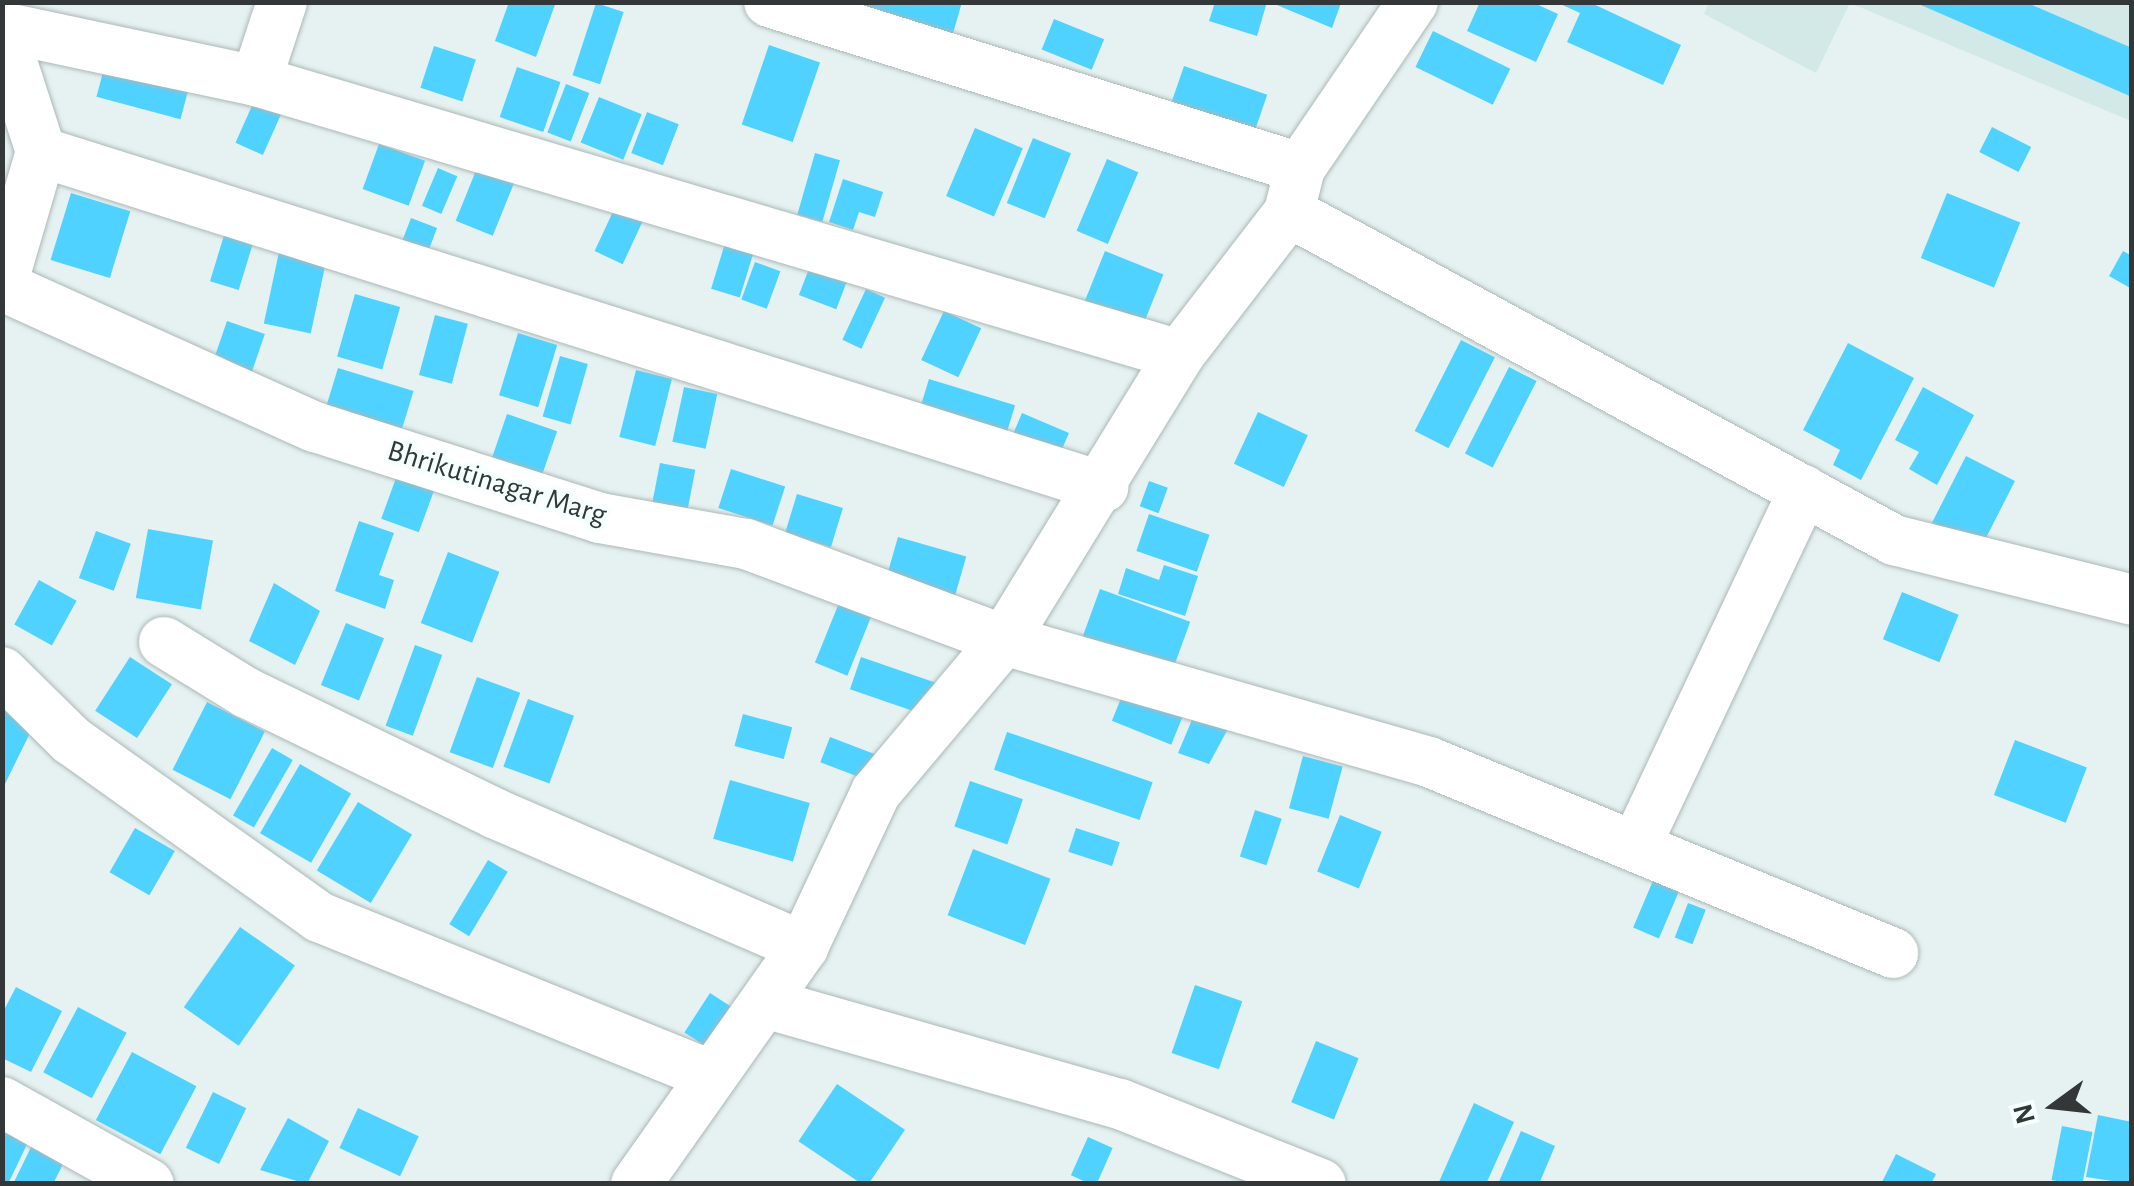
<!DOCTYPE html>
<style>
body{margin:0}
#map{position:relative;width:2134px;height:1186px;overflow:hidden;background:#e6f2f1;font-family:"Alegreya Sans",sans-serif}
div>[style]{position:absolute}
.built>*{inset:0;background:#d3e9e7}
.building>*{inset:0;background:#4fd2ff;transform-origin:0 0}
.roads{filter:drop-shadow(0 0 2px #acb8b7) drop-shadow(0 0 2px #acb8b7)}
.minor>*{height:50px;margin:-25px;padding:0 25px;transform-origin:25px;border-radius:25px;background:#fff}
span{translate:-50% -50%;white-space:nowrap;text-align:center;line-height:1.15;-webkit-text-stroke:8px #f5fffe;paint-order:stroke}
.street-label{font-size:30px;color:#333737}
.frame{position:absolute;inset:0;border:5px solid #333737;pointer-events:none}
.north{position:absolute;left:2004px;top:1056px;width:100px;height:100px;-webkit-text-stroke:8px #f5fffe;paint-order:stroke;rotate:255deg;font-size:28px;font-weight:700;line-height:40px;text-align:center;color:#333737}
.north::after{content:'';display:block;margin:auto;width:35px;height:45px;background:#333737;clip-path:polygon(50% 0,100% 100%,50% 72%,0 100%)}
</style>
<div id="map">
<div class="built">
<i style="clip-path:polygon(1709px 2px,2131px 3px,2131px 121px,1850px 3px,1816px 73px,1704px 14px)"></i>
</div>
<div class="building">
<i style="clip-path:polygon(509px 2px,556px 2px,536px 57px,495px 41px)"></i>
<i style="clip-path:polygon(851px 2px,962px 2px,952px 37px)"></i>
<i style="clip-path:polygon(1215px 2px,1267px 2px,1257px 36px,1209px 21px)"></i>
<i style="clip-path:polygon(1480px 2px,1532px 2px,1558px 14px,1536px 62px,1467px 31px)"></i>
<i style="clip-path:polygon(1556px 2px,1589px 2px,1681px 45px,1663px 85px,1567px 42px,1580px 13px)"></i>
<i style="clip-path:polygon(1914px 2px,2025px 2px,2132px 48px,2132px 97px)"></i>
<i style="left:596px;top:3px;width:29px;height:76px;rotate:18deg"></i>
<i style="clip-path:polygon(1272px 3px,1341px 3px,1332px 28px)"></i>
<i style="left:1054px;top:19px;width:54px;height:33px;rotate:22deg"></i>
<i style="left:1433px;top:31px;width:86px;height:40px;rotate:26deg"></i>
<i style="left:769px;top:45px;width:54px;height:84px;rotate:19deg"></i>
<i style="left:434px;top:46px;width:44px;height:44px;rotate:18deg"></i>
<i style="left:106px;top:61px;width:87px;height:37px;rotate:15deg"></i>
<i style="left:1184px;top:66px;width:88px;height:40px;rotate:19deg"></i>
<i style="left:517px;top:67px;width:46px;height:53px;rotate:19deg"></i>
<i style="left:566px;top:84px;width:25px;height:52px;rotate:21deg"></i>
<i style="left:599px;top:97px;width:46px;height:49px;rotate:22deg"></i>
<i style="left:255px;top:99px;width:30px;height:48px;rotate:24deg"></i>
<i style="left:647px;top:112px;width:34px;height:44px;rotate:21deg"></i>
<i style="left:1992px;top:127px;width:44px;height:28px;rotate:27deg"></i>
<i style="left:975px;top:128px;width:52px;height:74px;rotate:23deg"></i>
<i style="left:1033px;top:138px;width:41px;height:70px;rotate:22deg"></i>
<i style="left:379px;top:144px;width:49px;height:48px;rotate:20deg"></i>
<i style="left:815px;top:153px;width:26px;height:64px;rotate:16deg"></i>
<i style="left:1107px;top:159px;width:34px;height:78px;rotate:23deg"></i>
<i style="left:438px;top:168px;width:21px;height:41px;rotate:23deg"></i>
<i style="left:477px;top:168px;width:40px;height:57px;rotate:22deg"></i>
<i style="clip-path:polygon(843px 179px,883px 192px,875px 217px,859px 212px,853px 230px,829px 222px)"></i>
<i style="left:71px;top:193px;width:62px;height:70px;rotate:17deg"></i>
<i style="left:1947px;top:193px;width:79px;height:70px;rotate:22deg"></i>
<i style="left:617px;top:203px;width:31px;height:53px;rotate:25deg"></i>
<i style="left:411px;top:218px;width:28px;height:30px;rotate:21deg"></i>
<i style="left:229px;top:219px;width:30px;height:65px;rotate:17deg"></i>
<i style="left:726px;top:240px;width:30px;height:51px;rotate:17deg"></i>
<i style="left:1105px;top:251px;width:63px;height:63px;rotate:22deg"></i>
<i style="clip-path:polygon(2123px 251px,2132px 256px,2132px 289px,2109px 276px)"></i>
<i style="left:279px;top:252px;width:48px;height:73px;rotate:12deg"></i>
<i style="left:755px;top:262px;width:27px;height:40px;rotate:20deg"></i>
<i style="left:810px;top:266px;width:40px;height:31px;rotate:21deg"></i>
<i style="left:866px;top:289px;width:21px;height:56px;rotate:25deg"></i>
<i style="left:355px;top:294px;width:47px;height:65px;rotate:16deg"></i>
<i style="left:944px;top:311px;width:41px;height:54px;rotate:25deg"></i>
<i style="left:435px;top:315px;width:34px;height:62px;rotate:15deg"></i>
<i style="left:227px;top:321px;width:40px;height:42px;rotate:19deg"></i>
<i style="left:518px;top:333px;width:41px;height:65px;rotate:17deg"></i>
<i style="left:1461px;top:340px;width:38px;height:102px;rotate:27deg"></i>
<i style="clip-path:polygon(1848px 343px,1914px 378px,1861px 480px,1833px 465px,1840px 450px,1803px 430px)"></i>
<i style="left:560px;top:356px;width:29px;height:63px;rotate:16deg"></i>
<i style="left:1509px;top:367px;width:31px;height:97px;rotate:27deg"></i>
<i style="left:338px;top:368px;width:79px;height:44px;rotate:17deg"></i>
<i style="left:636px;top:370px;width:37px;height:69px;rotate:14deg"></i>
<i style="left:929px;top:379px;width:90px;height:38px;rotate:17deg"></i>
<i style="left:684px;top:387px;width:34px;height:56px;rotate:12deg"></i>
<i style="clip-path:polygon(1923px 387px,1974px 415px,1937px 485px,1909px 469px,1919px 452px,1895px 440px)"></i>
<i style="left:1258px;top:412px;width:55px;height:57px;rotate:25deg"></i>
<i style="left:1022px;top:413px;width:51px;height:28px;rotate:23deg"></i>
<i style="left:507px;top:414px;width:53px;height:48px;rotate:19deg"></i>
<i style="left:1966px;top:456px;width:55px;height:75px;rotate:27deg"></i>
<i style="left:660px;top:463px;width:36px;height:42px;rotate:11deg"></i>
<i style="left:400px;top:467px;width:40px;height:55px;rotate:20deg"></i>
<i style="left:731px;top:469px;width:57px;height:41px;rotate:18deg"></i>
<i style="left:1149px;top:481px;width:20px;height:27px;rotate:20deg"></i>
<i style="left:797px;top:494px;width:48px;height:41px;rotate:17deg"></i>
<i style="left:1149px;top:514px;width:64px;height:39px;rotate:19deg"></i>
<i style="clip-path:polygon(359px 521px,394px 533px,379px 575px,394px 580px,385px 609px,335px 591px)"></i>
<i style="left:148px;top:529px;width:66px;height:70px;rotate:10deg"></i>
<i style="left:96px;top:531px;width:37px;height:50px;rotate:20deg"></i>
<i style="left:898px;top:537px;width:71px;height:44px;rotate:16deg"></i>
<i style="left:448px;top:552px;width:55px;height:76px;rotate:21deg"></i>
<i style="clip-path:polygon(1164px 565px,1198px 576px,1185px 616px,1118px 594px,1126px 568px,1159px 580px)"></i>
<i style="left:39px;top:580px;width:43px;height:51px;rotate:29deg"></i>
<i style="clip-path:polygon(274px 583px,320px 611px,295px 665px,249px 641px)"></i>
<i style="left:1100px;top:589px;width:96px;height:52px;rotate:20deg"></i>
<i style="left:1902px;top:592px;width:61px;height:51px;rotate:22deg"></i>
<i style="left:843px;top:593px;width:35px;height:75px;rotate:22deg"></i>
<i style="left:346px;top:623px;width:41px;height:67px;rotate:22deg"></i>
<i style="left:415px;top:645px;width:29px;height:86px;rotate:20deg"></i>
<i style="left:130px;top:657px;width:50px;height:64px;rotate:33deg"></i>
<i style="left:861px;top:657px;width:86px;height:34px;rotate:19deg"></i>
<i style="left:477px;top:677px;width:46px;height:80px;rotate:20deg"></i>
<i style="left:1128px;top:681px;width:64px;height:43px;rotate:22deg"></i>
<i style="left:528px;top:699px;width:49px;height:72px;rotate:20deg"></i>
<i style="left:207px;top:702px;width:65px;height:76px;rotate:27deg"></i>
<i style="clip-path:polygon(1197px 708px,1230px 725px,1209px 764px,1178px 753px)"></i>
<i style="clip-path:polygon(6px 709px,35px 723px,2px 790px,2px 717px)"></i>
<i style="left:743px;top:714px;width:51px;height:33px;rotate:15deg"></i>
<i style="left:1007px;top:732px;width:154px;height:40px;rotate:19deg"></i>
<i style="left:830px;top:737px;width:49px;height:27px;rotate:21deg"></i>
<i style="left:2015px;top:740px;width:77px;height:59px;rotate:21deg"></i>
<i style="left:272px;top:748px;width:24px;height:78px;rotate:30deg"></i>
<i style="left:1303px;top:756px;width:41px;height:54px;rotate:15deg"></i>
<i style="left:300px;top:764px;width:59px;height:80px;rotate:30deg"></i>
<i style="left:730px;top:780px;width:83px;height:61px;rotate:16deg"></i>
<i style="left:970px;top:781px;width:56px;height:48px;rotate:19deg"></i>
<i style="left:358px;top:802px;width:63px;height:80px;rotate:31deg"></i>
<i style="left:1255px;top:810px;width:28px;height:49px;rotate:18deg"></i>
<i style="left:1340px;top:815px;width:45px;height:61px;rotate:22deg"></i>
<i style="left:135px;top:828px;width:46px;height:51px;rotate:30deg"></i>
<i style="left:1076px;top:828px;width:46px;height:25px;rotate:18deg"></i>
<i style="left:973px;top:849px;width:83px;height:71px;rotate:21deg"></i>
<i style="left:488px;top:860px;width:23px;height:75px;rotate:31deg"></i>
<i style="left:1655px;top:876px;width:28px;height:56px;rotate:23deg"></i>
<i style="left:1688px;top:903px;width:19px;height:37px;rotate:21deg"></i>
<i style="left:240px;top:927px;width:67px;height:98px;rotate:35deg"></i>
<i style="left:1195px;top:985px;width:50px;height:72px;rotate:19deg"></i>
<i style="clip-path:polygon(16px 987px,62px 1011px,31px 1072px,2px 1058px,2px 1014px)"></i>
<i style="left:710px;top:993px;width:35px;height:47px;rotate:33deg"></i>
<i style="left:78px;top:1007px;width:55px;height:74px;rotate:28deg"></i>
<i style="left:1316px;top:1041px;width:46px;height:66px;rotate:22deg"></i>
<i style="left:132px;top:1052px;width:73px;height:77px;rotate:28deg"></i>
<i style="left:837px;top:1084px;width:82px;height:69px;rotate:34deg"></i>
<i style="left:213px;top:1092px;width:37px;height:62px;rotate:26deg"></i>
<i style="clip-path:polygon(1474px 1103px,1514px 1122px,1486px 1184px,1438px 1184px)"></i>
<i style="left:358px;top:1108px;width:67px;height:44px;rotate:25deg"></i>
<i style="clip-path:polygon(2098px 1115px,2132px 1122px,2132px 1184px,2086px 1177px)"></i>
<i style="clip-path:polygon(288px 1118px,329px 1141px,307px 1184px,260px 1170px)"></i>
<i style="left:2062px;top:1126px;width:31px;height:55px;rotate:11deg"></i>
<i style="clip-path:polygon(2px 1127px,30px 1138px,8px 1184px,2px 1184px)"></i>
<i style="clip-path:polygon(1521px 1131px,1555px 1146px,1539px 1184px,1498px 1184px)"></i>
<i style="clip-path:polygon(36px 1137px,68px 1154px,53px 1184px,13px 1184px)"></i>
<i style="left:1088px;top:1137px;width:27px;height:42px;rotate:24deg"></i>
<i style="clip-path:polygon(1896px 1154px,1936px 1174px,1931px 1184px,1881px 1184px)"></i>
</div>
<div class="roads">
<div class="minor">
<i style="left:769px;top:2px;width:556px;rotate:17.36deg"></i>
<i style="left:2px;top:27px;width:260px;rotate:12deg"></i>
<i style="left:256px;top:81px;width:963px;rotate:16.53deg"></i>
<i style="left:2px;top:31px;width:127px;rotate:72.1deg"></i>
<i style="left:41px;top:152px;width:1114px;rotate:17.51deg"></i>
<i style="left:256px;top:81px;width:83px;rotate:-71.8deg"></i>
<i style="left:1289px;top:212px;width:688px;rotate:28.46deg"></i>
<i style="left:1894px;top:540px;width:245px;rotate:14.1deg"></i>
<i style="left:2px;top:285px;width:139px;rotate:-73.7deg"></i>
<i style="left:2px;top:286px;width:343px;rotate:24.3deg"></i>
<i style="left:315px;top:427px;width:299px;rotate:17.7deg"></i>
<i style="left:600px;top:518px;width:148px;rotate:10.1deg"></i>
<i style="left:746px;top:544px;width:275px;rotate:20.4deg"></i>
<i style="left:1004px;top:640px;width:442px;rotate:16deg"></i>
<i style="left:1429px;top:762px;width:502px;rotate:22.37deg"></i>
<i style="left:164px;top:642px;width:97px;rotate:31.6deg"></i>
<i style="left:247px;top:693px;width:275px;rotate:25.9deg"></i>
<i style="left:494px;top:813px;width:337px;rotate:23.4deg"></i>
<i style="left:2px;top:672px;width:97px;rotate:44.6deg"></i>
<i style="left:71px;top:740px;width:305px;rotate:35.5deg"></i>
<i style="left:319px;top:917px;width:422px;rotate:22deg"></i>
<i style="left:1638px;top:841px;width:388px;rotate:-64.7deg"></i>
<i style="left:765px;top:1003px;width:369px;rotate:15.9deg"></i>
<i style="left:1120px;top:1104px;width:216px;rotate:21.7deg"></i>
<i style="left:2px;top:1102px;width:168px;rotate:29.2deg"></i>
<i style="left:636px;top:1184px;width:290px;rotate:-54.8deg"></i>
<i style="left:803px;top:947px;width:171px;rotate:-64.8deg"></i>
<i style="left:876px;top:792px;width:199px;rotate:-49.9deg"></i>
<i style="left:1004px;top:640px;width:334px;rotate:-58.4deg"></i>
<i style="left:1179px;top:355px;width:180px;rotate:-52.4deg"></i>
<i style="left:1289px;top:212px;width:45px;rotate:-76deg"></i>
<i style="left:1300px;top:168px;width:201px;rotate:-55.8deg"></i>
</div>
</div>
<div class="street-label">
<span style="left:497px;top:483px;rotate:17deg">Bhrikutinagar Marg</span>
</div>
<div class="frame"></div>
<div class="north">N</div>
</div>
